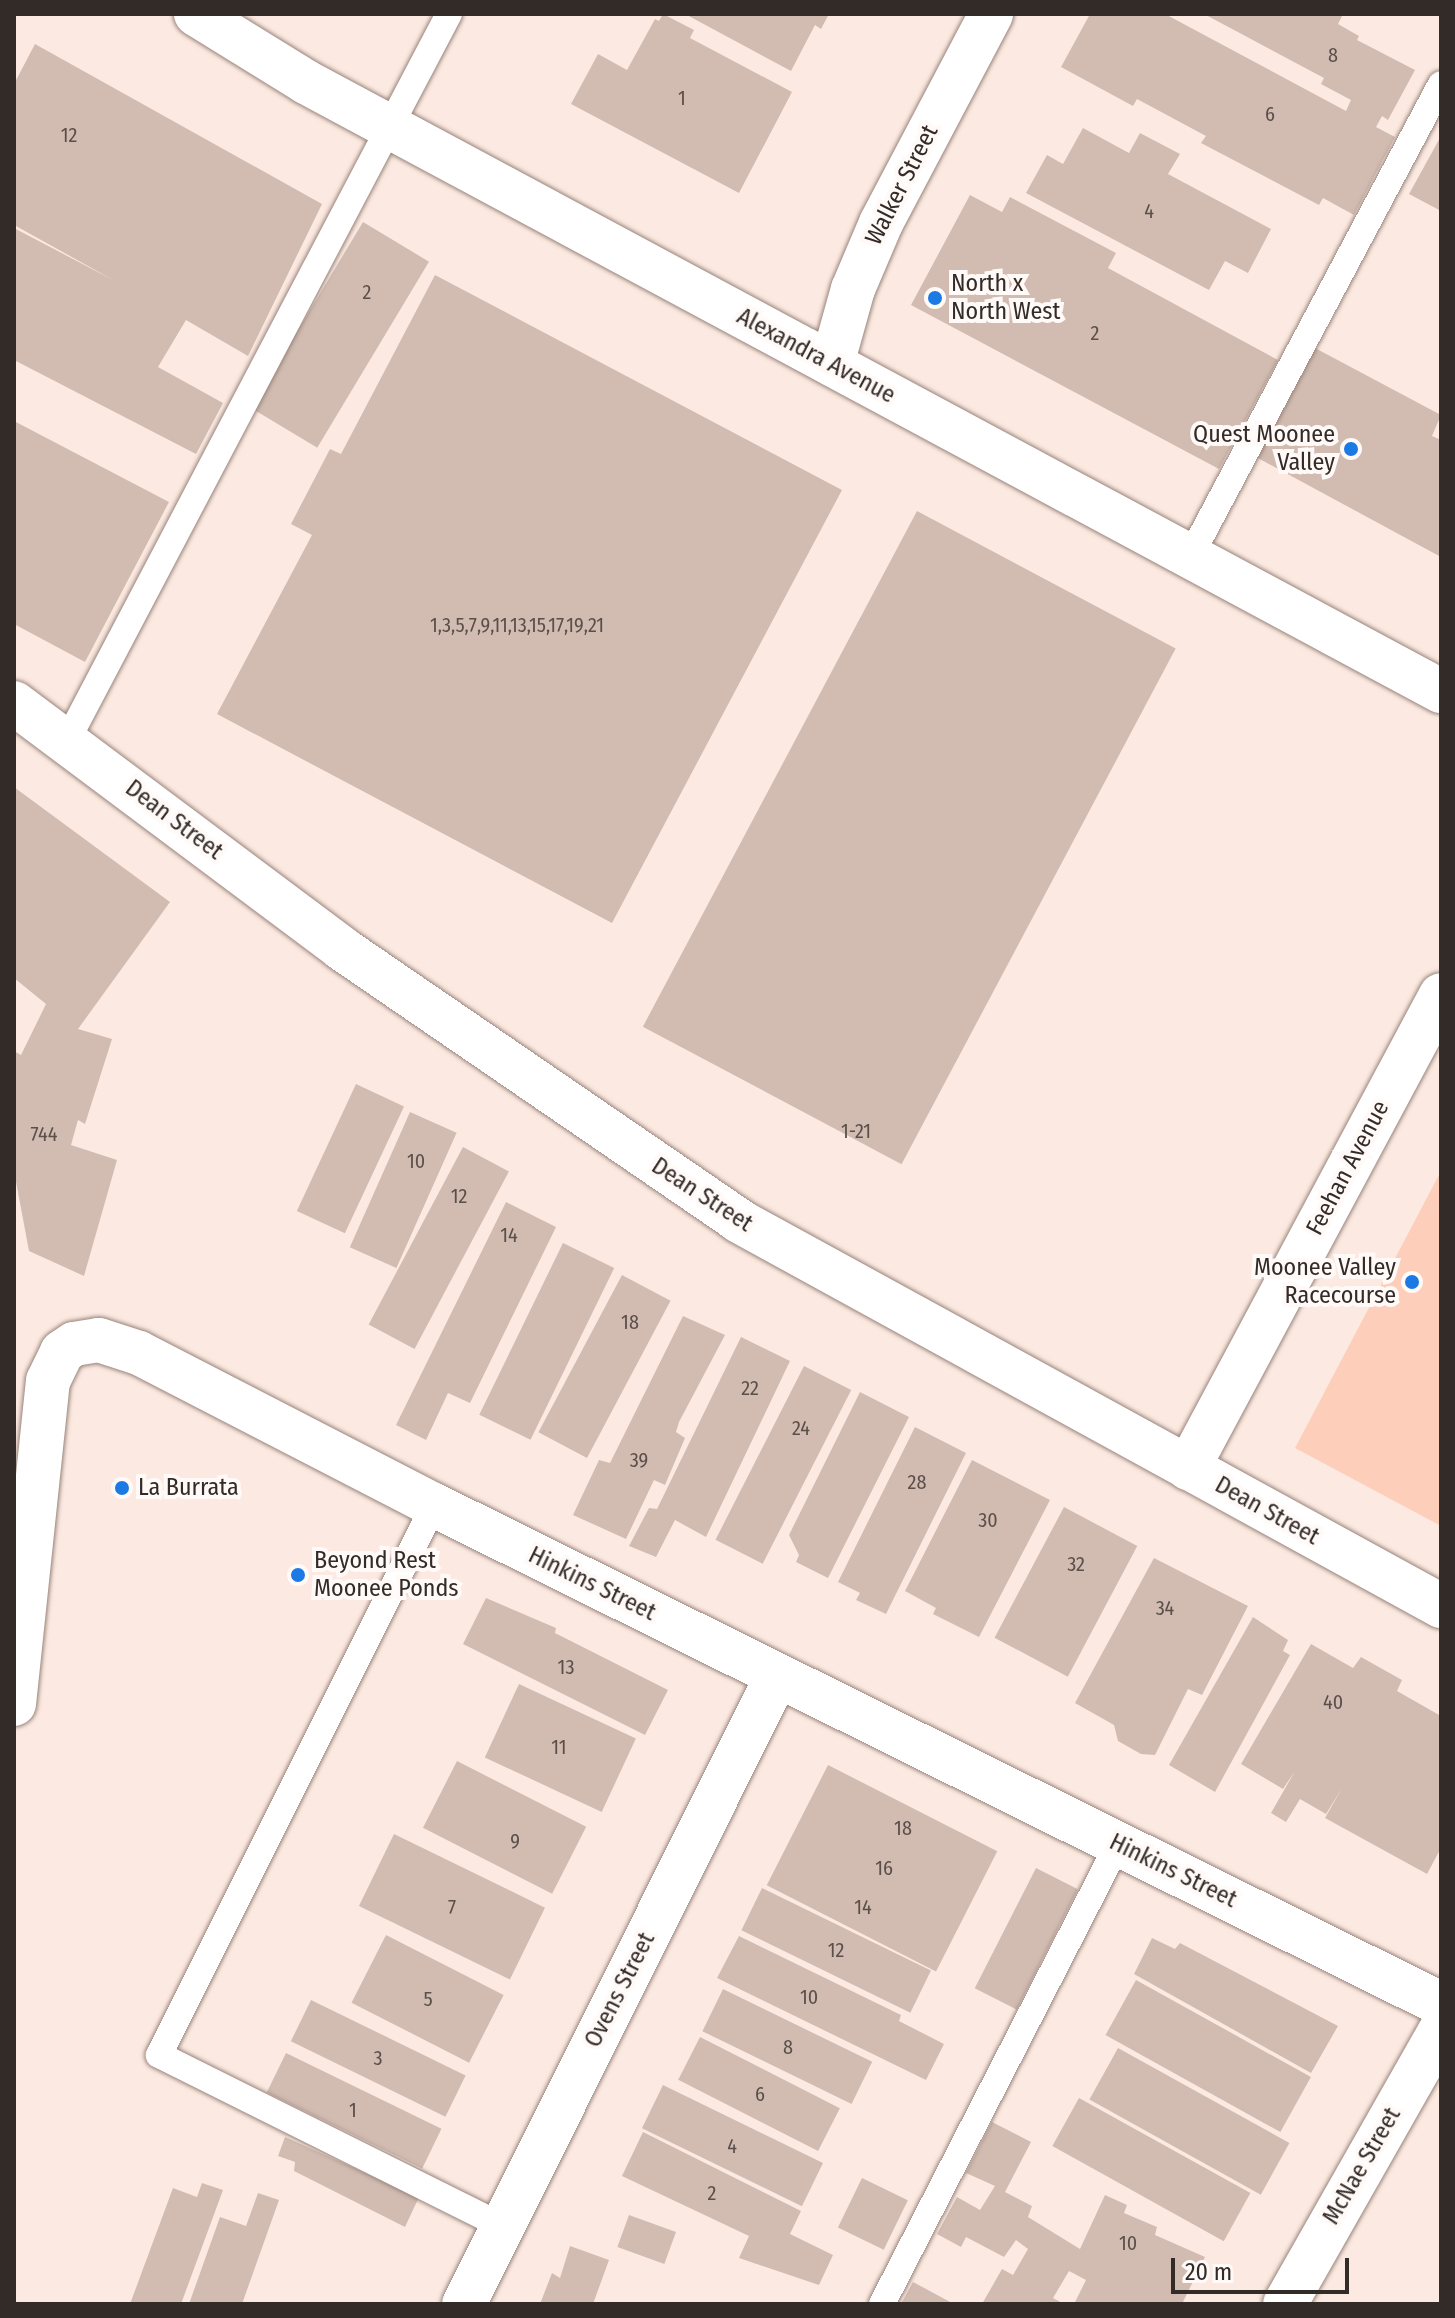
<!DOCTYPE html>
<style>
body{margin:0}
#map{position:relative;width:1455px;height:2318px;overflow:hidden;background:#fceae2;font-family:"Fira Sans Condensed",sans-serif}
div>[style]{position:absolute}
.green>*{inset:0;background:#fdcfba}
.building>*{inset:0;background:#d2bcb2;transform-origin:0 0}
.roads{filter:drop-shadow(0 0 2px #98837a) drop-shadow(0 0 2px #98837a)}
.service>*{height:26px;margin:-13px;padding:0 13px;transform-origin:13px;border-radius:13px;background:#fff}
.minor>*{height:44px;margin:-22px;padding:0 22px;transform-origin:22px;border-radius:22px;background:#fff}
.tertiary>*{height:44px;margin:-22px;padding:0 22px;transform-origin:22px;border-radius:22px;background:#fff}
.dots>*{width:22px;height:22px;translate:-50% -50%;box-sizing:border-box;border:4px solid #fffaf8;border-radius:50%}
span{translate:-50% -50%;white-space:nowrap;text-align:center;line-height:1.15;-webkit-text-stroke:8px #fffaf8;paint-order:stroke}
.number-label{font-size:20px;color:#5b4f4a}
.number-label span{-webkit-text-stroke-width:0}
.street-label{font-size:24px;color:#332b27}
.poi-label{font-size:24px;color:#332b27}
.left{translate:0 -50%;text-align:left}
.right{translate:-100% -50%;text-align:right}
.frame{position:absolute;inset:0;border:16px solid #332b27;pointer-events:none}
.scale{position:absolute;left:1171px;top:2258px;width:178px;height:36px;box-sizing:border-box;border:4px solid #332b27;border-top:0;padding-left:10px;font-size:24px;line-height:28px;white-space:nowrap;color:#332b27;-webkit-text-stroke:6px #fffaf8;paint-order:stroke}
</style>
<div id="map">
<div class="green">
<i style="clip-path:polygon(1441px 1171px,1441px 1526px,1295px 1448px)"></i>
</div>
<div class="building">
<i style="clip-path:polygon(663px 14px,694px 30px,690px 38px,792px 92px,739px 193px,571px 104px,598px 54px,627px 70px,655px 19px,659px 21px)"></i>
<i style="clip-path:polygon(685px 14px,829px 14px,821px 29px,815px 25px,791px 71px)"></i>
<i style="clip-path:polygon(1090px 14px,1165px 14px,1346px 111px,1351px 100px,1321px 84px,1324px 78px,1204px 14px,1343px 14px,1338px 24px,1359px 36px,1357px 40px,1415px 70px,1388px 120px,1382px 116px,1376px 127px,1395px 137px,1354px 215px,1323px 198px,1319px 205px,1201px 143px,1206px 136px,1137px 99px,1133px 106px,1061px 67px)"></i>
<i style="clip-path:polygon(35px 44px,322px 204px,248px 356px,186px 320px,158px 367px,223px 403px,196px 454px,14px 360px,14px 228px,115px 281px,14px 225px,14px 84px)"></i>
<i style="clip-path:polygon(1083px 128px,1129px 153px,1140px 133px,1180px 154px,1168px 174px,1271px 229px,1248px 273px,1225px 261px,1209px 290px,1026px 193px,1047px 155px,1063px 164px)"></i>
<i style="clip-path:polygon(1441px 136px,1441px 211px,1409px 194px)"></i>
<i style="clip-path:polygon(970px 195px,1002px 212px,1010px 197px,1116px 253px,1108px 268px,1278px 360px,1219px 469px,911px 305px)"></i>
<i style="left:363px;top:222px;width:77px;height:217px;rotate:31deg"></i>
<i style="clip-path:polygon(435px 275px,842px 490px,612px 923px,217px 714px,312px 535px,291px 524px,330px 449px,341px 454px)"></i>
<i style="clip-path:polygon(1315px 348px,1441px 415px,1432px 436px,1441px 440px,1441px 557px,1256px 457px)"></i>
<i style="clip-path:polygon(14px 421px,169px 502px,85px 662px,14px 624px)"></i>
<i style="left:917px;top:511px;width:293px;height:584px;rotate:28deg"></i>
<i style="clip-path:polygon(14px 787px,170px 902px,78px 1029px,112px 1039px,85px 1124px,78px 1120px,71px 1145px,117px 1160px,84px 1276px,29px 1251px,14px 1171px,14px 1051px,21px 1055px,46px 1004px,14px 978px)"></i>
<i style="left:356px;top:1084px;width:53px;height:140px;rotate:25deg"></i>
<i style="left:410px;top:1112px;width:51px;height:148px;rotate:24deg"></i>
<i style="left:463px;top:1147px;width:52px;height:201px;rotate:28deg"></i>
<i style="clip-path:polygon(506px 1202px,556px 1227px,470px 1403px,448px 1393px,426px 1440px,396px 1425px)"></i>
<i style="left:563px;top:1243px;width:57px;height:191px;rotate:26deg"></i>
<i style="left:622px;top:1275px;width:55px;height:178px;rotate:28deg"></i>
<i style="clip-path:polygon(683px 1316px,725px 1335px,679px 1422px,676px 1432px,685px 1438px,665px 1485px,654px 1480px,626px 1539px,573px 1515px,599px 1460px,610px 1463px)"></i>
<i style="clip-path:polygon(741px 1337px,790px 1361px,706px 1537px,675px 1520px,656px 1557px,629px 1546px,649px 1508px,657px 1509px)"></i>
<i style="left:804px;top:1366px;width:53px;height:195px;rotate:27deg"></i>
<i style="clip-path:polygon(860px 1392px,909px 1417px,828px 1578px,796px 1562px,799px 1555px,789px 1535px)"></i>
<i style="clip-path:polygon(915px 1427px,966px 1453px,886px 1614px,856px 1600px,860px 1593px,838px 1582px)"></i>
<i style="clip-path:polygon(972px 1460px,1050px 1500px,979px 1637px,933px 1614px,936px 1608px,905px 1591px)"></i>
<i style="left:1064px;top:1507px;width:83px;height:148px;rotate:28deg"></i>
<i style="clip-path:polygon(1154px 1558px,1248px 1606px,1202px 1695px,1188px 1689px,1155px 1755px,1141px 1754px,1118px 1741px,1114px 1725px,1075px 1703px)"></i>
<i style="clip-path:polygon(486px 1598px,556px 1628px,555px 1633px,668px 1690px,645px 1735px,463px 1644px)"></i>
<i style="clip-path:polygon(1253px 1617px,1288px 1640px,1283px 1651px,1290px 1655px,1215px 1792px,1169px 1765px)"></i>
<i style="clip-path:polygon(1311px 1644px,1353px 1668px,1361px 1657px,1402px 1680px,1397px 1691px,1441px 1716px,1441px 1848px,1427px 1874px,1325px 1818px,1342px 1788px,1326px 1814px,1300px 1799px,1286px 1822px,1271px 1813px,1295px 1771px,1283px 1789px,1241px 1764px)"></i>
<i style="left:519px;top:1684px;width:129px;height:81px;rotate:25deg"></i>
<i style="left:457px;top:1761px;width:145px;height:75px;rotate:27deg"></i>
<i style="left:828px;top:1765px;width:190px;height:135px;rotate:27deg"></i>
<i style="left:394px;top:1834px;width:168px;height:80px;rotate:26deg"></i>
<i style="left:1036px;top:1868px;width:47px;height:135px;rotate:27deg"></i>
<i style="left:762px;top:1888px;width:188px;height:47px;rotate:26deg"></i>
<i style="left:386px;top:1935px;width:132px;height:76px;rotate:27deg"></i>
<i style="clip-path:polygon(739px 1936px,901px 2015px,899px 2021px,944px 2044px,926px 2080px,717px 1978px)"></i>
<i style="clip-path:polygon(1152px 1938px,1175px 1949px,1180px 1943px,1338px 2026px,1311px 2073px,1134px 1974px)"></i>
<i style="left:1136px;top:1980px;width:200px;height:63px;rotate:29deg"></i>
<i style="left:723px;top:1989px;width:166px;height:47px;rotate:26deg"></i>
<i style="left:311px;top:2000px;width:172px;height:46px;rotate:26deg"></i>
<i style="left:700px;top:2037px;width:157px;height:48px;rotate:27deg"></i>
<i style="left:1118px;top:2048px;width:196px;height:59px;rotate:29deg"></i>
<i style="left:286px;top:2053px;width:173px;height:44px;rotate:26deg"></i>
<i style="left:663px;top:2085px;width:178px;height:48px;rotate:26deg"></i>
<i style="left:1079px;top:2098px;width:196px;height:55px;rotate:29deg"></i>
<i style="clip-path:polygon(992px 2122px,1031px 2142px,1005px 2192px,1032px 2206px,1028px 2217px,1080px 2249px,1105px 2195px,1127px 2205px,1124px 2213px,1157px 2227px,1155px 2235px,1205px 2257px,1182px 2304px,1074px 2304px,1086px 2280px,1069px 2271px,1053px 2298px,1064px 2304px,982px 2304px,1002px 2269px,1013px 2275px,1028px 2249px,1016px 2240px,1004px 2257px,966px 2237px,961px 2247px,937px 2234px,957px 2197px,980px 2210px,995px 2186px,966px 2173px)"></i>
<i style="clip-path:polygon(643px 2132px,801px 2211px,790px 2234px,833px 2255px,819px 2285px,739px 2258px,749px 2236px,622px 2176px)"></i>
<i style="clip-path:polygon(285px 2137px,419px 2197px,405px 2227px,294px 2171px,295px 2162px,278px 2156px)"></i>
<i style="left:862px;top:2178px;width:51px;height:55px;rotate:26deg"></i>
<i style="clip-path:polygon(202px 2183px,223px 2190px,181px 2304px,130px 2304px,173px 2188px,197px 2197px)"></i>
<i style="clip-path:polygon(258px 2193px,279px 2200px,242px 2304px,189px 2304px,220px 2217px,246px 2226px)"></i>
<i style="left:629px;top:2215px;width:50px;height:34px;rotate:20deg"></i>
<i style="clip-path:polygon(570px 2246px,609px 2260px,593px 2304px,540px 2304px,552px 2273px,560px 2278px)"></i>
<i style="clip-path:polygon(913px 2282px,954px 2304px,901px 2304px)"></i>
</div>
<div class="roads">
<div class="service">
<i style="left:1190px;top:557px;width:535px;rotate:-62.05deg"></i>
<i style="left:68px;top:739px;width:819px;rotate:-62.28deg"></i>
<i style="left:434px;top:1505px;width:615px;rotate:116.57deg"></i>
<i style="left:159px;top:2055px;width:383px;rotate:26.5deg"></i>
<i style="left:882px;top:2304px;width:517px;rotate:-62.84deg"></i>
</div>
<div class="minor">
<i style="left:196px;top:14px;width:129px;rotate:31.7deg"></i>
<i style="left:306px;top:82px;width:1288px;rotate:28.22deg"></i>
<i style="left:832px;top:364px;width:78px;rotate:-74.4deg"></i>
<i style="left:853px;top:289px;width:72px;rotate:-67deg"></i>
<i style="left:881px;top:223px;width:236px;rotate:-62.2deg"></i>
<i style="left:14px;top:1704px;width:325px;rotate:-84deg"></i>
<i style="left:48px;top:1381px;width:32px;rotate:-64deg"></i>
<i style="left:62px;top:1352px;width:14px;rotate:-34deg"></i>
<i style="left:74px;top:1344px;width:25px;rotate:-9deg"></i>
<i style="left:99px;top:1340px;width:42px;rotate:18deg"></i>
<i style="left:139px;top:1353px;width:332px;rotate:27.3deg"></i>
<i style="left:434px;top:1505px;width:1124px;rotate:26.36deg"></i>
<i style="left:464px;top:2304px;width:702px;rotate:-63.51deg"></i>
<i style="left:1285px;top:2304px;width:316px;rotate:-60.4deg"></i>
</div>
<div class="tertiary">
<i style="left:14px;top:703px;width:409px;rotate:36.8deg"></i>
<i style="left:341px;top:948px;width:483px;rotate:34.4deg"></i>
<i style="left:739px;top:1221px;width:801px;rotate:28.74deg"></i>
<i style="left:1188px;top:1468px;width:536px;rotate:-61.86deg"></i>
</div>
</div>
<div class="dots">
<i style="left:935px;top:298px;background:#1b7ae3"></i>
<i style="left:1351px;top:449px;background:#1b7ae3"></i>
<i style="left:1412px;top:1282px;background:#1b7ae3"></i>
<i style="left:122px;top:1488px;background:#1b7ae3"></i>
<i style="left:298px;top:1575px;background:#1b7ae3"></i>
</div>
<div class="number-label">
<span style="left:1333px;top:55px">8</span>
<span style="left:682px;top:98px">1</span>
<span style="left:1270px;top:114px">6</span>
<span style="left:69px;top:135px">12</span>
<span style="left:1149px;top:211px">4</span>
<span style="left:367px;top:292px">2</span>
<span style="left:1095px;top:333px">2</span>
<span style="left:517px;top:625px">1,3,5,7,9,11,13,15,17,19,21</span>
<span style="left:856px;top:1131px">1-21</span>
<span style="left:44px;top:1134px">744</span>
<span style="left:416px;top:1161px">10</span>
<span style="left:459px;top:1196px">12</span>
<span style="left:509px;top:1235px">14</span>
<span style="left:630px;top:1322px">18</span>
<span style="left:750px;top:1388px">22</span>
<span style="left:801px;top:1428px">24</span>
<span style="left:639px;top:1460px">39</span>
<span style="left:917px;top:1482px">28</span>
<span style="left:988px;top:1520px">30</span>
<span style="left:1076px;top:1564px">32</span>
<span style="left:1165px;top:1608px">34</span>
<span style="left:566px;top:1667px">13</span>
<span style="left:1333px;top:1702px">40</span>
<span style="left:559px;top:1747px">11</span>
<span style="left:903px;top:1828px">18</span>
<span style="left:515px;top:1841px">9</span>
<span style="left:884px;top:1868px">16</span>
<span style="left:452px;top:1907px">7</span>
<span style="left:863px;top:1907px">14</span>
<span style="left:836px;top:1950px">12</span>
<span style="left:809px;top:1997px">10</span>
<span style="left:428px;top:1999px">5</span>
<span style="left:788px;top:2047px">8</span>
<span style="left:378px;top:2058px">3</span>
<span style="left:760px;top:2094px">6</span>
<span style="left:353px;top:2110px">1</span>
<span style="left:732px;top:2146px">4</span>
<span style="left:712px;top:2193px">2</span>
<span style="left:1128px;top:2243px">10</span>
</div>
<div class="street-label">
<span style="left:902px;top:185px;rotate:-63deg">Walker Street</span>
<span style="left:816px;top:356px;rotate:28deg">Alexandra Avenue</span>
<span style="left:174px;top:820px;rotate:37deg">Dean Street</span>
<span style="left:1348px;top:1168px;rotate:-62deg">Feehan Avenue</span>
<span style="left:702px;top:1195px;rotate:33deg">Dean Street</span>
<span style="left:1267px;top:1511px;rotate:29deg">Dean Street</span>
<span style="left:592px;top:1584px;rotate:26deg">Hinkins Street</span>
<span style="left:1173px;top:1871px;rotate:26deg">Hinkins Street</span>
<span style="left:620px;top:1990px;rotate:-63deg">Ovens Street</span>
<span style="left:1362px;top:2166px;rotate:-60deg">McNae Street</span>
</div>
<div class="poi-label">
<span class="left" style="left:951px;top:298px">North x<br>North West</span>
<span class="right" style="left:1335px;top:449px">Quest Moonee<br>Valley</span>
<span class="right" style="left:1396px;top:1282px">Moonee Valley<br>Racecourse</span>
<span class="left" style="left:138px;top:1488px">La Burrata</span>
<span class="left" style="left:314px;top:1575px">Beyond Rest<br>Moonee Ponds</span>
</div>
<div class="frame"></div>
<div class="scale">20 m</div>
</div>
